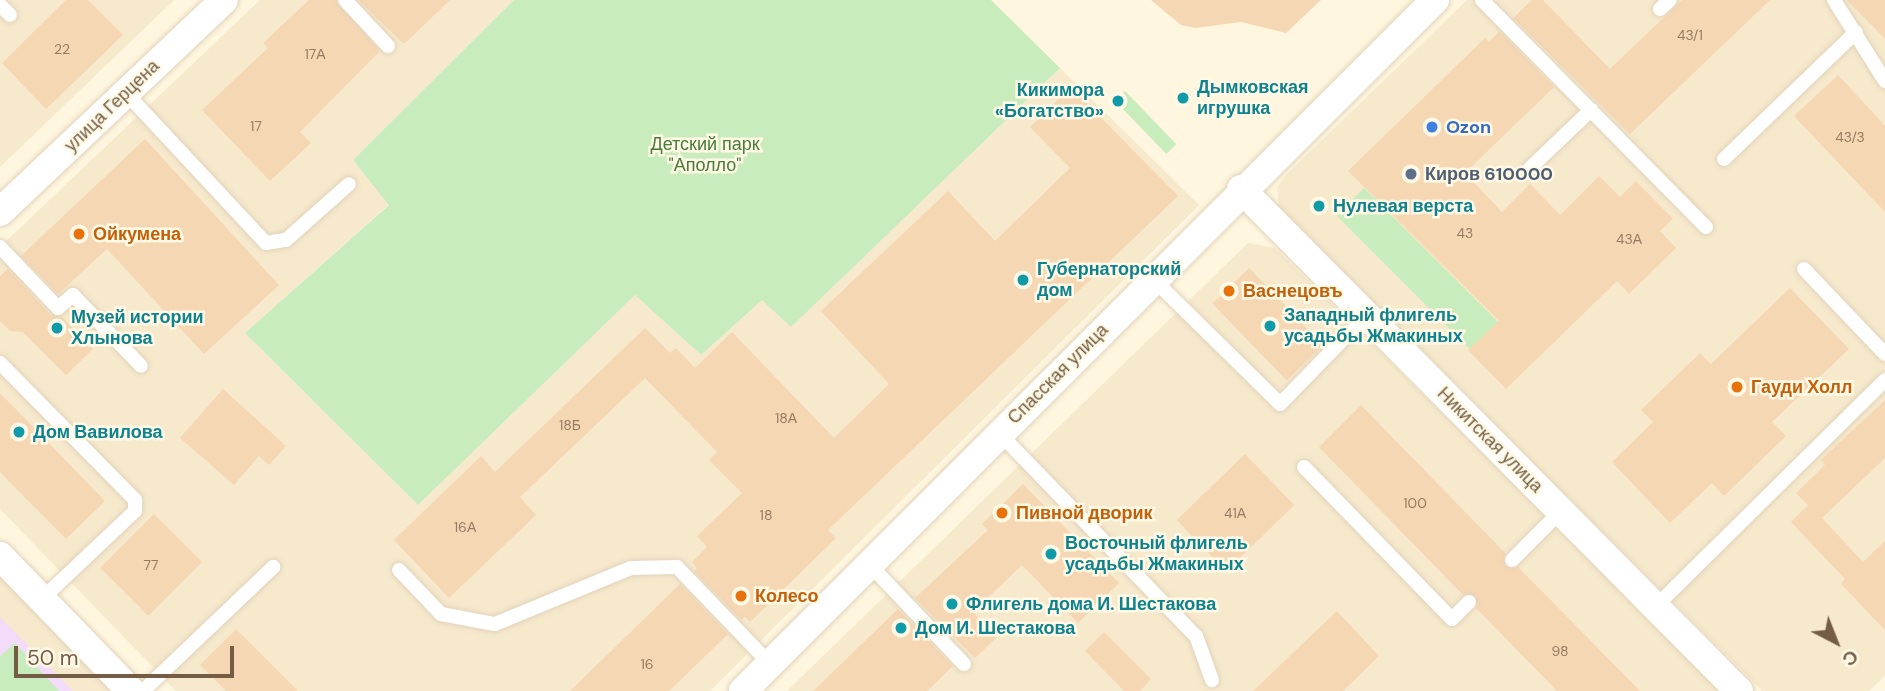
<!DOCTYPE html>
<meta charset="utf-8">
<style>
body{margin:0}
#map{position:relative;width:1885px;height:691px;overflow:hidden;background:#fef6de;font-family:"DM Sans",sans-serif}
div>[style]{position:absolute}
.residential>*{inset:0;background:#f6e9cc}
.education>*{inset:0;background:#f3dbfa}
.green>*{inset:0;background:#c9ecbc;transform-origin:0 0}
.building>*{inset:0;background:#f5d7b4;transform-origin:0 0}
.roads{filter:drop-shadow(0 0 2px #e2d2ba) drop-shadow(0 0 2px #e2d2ba)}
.service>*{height:14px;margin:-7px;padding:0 7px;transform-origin:7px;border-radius:7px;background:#fff}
.minor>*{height:28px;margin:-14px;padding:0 14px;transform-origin:14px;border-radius:14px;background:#fff}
.dots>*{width:19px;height:19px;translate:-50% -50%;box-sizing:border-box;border:4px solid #fff9e6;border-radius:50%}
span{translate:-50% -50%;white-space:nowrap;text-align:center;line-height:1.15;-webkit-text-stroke:5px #fff9e6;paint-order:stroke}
.number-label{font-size:14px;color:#957c61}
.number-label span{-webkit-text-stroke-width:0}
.culture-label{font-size:18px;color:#0d838f;font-weight:700}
.left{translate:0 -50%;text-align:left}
.right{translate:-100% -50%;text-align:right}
.street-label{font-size:18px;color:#755d45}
.shop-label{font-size:18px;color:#366cbe;font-weight:700}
.park-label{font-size:18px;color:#467c3c}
.service-label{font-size:18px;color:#4e5e75;font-weight:700}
.food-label{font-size:18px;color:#c56008;font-weight:700}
.north{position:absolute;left:1801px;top:607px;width:70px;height:70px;-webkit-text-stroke:5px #fff9e6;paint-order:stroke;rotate:138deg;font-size:19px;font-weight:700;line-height:28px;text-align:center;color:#755d45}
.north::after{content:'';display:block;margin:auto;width:24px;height:32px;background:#755d45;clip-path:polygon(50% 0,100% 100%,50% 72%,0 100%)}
.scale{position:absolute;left:14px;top:646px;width:220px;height:32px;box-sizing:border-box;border:4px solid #755d45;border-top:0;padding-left:9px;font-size:21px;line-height:24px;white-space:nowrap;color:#755d45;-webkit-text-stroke:5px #fff9e6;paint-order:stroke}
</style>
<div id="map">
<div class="residential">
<i style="clip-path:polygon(0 0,174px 0,0 167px)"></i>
<i style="clip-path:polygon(260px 0,514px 0,353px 160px,389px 204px,245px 333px,418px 505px,635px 295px,701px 355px,763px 299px,791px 326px,1060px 68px,1199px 205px,710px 691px,176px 691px,0 509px,0 247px)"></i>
<i style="clip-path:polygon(1467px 0,1885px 0,1885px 676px,1869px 691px,1762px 691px,1279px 208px,1277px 188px,1286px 175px)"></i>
<i style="clip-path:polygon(1248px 243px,1275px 248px,1722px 691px,787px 691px)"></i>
<i style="clip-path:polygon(0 570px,117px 691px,0 691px)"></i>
</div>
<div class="education">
<i style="clip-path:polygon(0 617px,73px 691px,0 691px)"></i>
</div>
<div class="green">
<i style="clip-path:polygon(514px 0,991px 0,1060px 68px,791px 327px,762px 300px,701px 355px,635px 295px,418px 505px,245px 333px,389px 205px,353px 160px)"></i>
<i style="left:1125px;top:91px;width:74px;height:14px;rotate:46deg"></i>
<i style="left:1364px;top:188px;width:190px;height:39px;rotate:45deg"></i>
<i style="clip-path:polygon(15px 643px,59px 691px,0 691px,0 656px)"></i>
</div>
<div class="building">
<i style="clip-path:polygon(66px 0,88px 0,123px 35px,46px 109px,2px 63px)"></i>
<i style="clip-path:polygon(309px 0,336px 0,380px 51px,300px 132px,311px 143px,270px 181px,202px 110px,268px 48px,263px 43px)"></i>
<i style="clip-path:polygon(358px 0,450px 0,404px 44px)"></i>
<i style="clip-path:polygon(1151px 0,1321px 0,1286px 33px,1241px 22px,1195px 28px,1181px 25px)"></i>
<i style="clip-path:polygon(1532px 0,1543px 0,1610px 69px,1682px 0,1770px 0,1630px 134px,1513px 18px)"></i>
<i style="clip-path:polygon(1847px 0,1885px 0,1885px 39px)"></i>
<i style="clip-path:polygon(1500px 31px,1554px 87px,1465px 173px,1502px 212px,1530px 184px,1560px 215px,1599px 176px,1620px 197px,1636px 181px,1673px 219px,1660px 231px,1676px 248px,1629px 294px,1617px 281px,1506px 389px,1468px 350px,1499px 321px,1348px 171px,1485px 38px,1489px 42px)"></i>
<i style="clip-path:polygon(1838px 75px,1885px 126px,1885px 212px,1794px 116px)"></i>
<i style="clip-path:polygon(1071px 87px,1178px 196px,828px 530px,836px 538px,750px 622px,745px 617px,741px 620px,694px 571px,697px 568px,692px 562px,707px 547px,697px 536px,742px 493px,709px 460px,717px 452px,645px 378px,520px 497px,536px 515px,449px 598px,394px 540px,481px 456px,495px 472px,645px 328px,670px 353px,676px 348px,695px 368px,732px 332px,834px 438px,889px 384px,821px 311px,948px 191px,995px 241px,1070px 168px,1030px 127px)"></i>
<i style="clip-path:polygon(145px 139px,279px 285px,204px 354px,107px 249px,58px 294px,21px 256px)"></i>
<i style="left:1249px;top:268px;width:107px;height:51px;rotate:46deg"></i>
<i style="clip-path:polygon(8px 269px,51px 315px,62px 317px,93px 349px,66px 375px,23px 332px,10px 331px,0 321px,0 276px)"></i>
<i style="clip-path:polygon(1790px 288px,1849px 349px,1772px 422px,1786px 436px,1724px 496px,1712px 483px,1670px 523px,1612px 462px,1653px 422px,1641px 410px,1700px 353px,1711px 364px)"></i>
<i style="clip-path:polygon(223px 389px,286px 446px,269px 465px,259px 456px,234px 485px,180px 438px)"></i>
<i style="clip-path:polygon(0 393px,105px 501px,66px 539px,0 472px)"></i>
<i style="clip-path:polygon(1885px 400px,1885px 458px,1822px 518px,1863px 562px,1885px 541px,1885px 630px,1841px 584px,1845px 579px,1791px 522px,1808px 505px,1796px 493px,1825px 465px,1821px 460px)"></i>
<i style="clip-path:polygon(1361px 405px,1505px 553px,1505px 566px,1518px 567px,1640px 691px,1557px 691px,1482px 614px,1476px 609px,1476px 596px,1463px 595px,1319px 447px)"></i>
<i style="left:1245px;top:454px;width:71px;height:95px;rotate:46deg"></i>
<i style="clip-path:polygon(1023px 484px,1119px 583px,1078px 623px,1022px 565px,973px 612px,997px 637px,975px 658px,915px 598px,988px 530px,982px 524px)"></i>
<i style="left:154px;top:514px;width:68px;height:76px;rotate:45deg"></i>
<i style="clip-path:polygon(680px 584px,728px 634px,669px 691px,570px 691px)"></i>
<i style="clip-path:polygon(898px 609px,953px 666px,927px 691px,813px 691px)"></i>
<i style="clip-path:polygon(1337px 611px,1379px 656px,1343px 691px,1253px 691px)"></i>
<i style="clip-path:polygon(236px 629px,298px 691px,226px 691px,200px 665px)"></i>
<i style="clip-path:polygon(1104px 632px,1151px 679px,1140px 691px,1124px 691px,1085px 651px)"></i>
</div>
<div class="roads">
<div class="service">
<i style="left:345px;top:0;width:63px;rotate:46.9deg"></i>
<i style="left:1482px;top:0;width:319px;rotate:45.4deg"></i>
<i style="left:1834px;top:0;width:96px;rotate:57.8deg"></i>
<i style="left:0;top:5px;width:14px;rotate:45deg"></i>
<i style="left:1660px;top:9px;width:13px;rotate:-42deg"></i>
<i style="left:126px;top:93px;width:205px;rotate:47deg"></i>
<i style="left:266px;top:243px;width:20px;rotate:-9deg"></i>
<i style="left:286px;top:240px;width:84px;rotate:-41.6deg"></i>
<i style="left:1724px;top:159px;width:183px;rotate:-43.9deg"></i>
<i style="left:1529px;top:169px;width:86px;rotate:-43.6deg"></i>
<i style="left:0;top:247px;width:84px;rotate:46.4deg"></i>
<i style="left:58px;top:308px;width:20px;rotate:-41deg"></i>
<i style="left:73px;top:295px;width:98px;rotate:46.2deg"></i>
<i style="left:1804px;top:269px;width:117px;rotate:46.4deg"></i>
<i style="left:1153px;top:279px;width:178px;rotate:44.5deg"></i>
<i style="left:1280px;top:404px;width:123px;rotate:-45.7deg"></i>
<i style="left:0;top:363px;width:192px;rotate:45.4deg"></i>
<i style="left:135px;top:500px;width:11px;rotate:90deg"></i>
<i style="left:135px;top:511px;width:128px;rotate:136.6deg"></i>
<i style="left:999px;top:433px;width:283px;rotate:45.9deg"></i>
<i style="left:1196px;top:636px;width:47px;rotate:70deg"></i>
<i style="left:1304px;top:467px;width:212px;rotate:45.8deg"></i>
<i style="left:1452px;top:619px;width:24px;rotate:-45deg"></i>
<i style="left:1512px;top:560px;width:68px;rotate:-45deg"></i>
<i style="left:869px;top:564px;width:138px;rotate:46.5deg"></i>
<i style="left:399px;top:570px;width:61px;rotate:46.3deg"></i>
<i style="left:441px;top:614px;width:55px;rotate:10.5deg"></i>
<i style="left:495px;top:624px;width:147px;rotate:-22.4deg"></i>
<i style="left:631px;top:568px;width:46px;rotate:-1.2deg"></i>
<i style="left:677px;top:567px;width:134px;rotate:46.2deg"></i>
<i style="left:1655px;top:607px;width:323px;rotate:-44.6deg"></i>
<i style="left:143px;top:691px;width:180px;rotate:-43.6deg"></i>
</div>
<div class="minor">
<i style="left:1241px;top:189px;width:707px;rotate:45.23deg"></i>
<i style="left:0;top:212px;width:308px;rotate:-43.4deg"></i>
<i style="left:0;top:556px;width:188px;rotate:45.9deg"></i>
<i style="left:743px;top:691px;width:978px;rotate:-44.96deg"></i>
</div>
</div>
<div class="dots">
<i style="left:1183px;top:98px;background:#0f9aa8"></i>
<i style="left:1118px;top:101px;background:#0f9aa8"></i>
<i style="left:1432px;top:127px;background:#3f7fe0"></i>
<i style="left:1411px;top:174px;background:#5c6f8a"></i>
<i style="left:1319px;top:206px;background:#0f9aa8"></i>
<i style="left:79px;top:234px;background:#e8710a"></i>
<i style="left:1023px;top:280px;background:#0f9aa8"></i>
<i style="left:1229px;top:291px;background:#e8710a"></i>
<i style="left:1270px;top:326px;background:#0f9aa8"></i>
<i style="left:57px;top:328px;background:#0f9aa8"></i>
<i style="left:1737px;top:387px;background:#e8710a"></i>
<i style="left:19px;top:432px;background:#0f9aa8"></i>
<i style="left:1002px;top:513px;background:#e8710a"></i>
<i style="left:1051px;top:554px;background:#0f9aa8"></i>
<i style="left:741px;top:596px;background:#e8710a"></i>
<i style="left:952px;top:604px;background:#0f9aa8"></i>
<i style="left:901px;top:628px;background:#0f9aa8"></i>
</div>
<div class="number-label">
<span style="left:1690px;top:35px">43/1</span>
<span style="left:62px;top:49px">22</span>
<span style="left:315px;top:54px">17А</span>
<span style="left:256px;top:126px">17</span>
<span style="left:1850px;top:137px">43/3</span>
<span style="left:1465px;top:233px">43</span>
<span style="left:1629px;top:239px">43А</span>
<span style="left:786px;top:418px">18А</span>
<span style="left:570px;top:425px">18Б</span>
<span style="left:1415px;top:503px">100</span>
<span style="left:1235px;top:513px">41А</span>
<span style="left:766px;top:515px">18</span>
<span style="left:465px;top:527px">16А</span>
<span style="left:151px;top:565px">77</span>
<span style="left:1560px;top:651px">98</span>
<span style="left:647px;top:664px">16</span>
</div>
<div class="culture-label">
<span class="left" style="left:1197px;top:98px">Дымковская<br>игрушка</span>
<span class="right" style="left:1104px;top:101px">Кикимора<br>«Богатство»</span>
<span class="left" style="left:1333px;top:206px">Нулевая верста</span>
<span class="left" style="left:1037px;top:280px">Губернаторский<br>дом</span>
<span class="left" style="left:1284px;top:326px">Западный флигель<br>усадьбы Жмакиных</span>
<span class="left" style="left:71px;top:328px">Музей истории<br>Хлынова</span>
<span class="left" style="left:33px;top:432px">Дом Вавилова</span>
<span class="left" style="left:1065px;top:554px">Восточный флигель<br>усадьбы Жмакиных</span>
<span class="left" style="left:966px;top:604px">Флигель дома И. Шестакова</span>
<span class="left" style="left:915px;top:628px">Дом И. Шестакова</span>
</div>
<div class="street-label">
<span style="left:112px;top:106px;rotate:-44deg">улица Герцена</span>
<span style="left:1058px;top:374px;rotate:-45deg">Спасская улица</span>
<span style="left:1490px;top:440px;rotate:45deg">Никитская улица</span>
</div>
<div class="shop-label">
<span class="left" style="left:1446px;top:127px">Ozon</span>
</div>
<div class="park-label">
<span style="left:705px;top:155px">Детский парк<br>"Аполло"</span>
</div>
<div class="service-label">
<span class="left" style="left:1425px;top:174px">Киров 610000</span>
</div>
<div class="food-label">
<span class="left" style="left:93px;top:234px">Ойкумена</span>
<span class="left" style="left:1243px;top:291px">Васнецовъ</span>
<span class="left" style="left:1751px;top:387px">Гауди Холл</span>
<span class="left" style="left:1016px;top:513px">Пивной дворик</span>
<span class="left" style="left:755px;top:596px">Колесо</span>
</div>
<div class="north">С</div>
<div class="scale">50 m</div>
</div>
